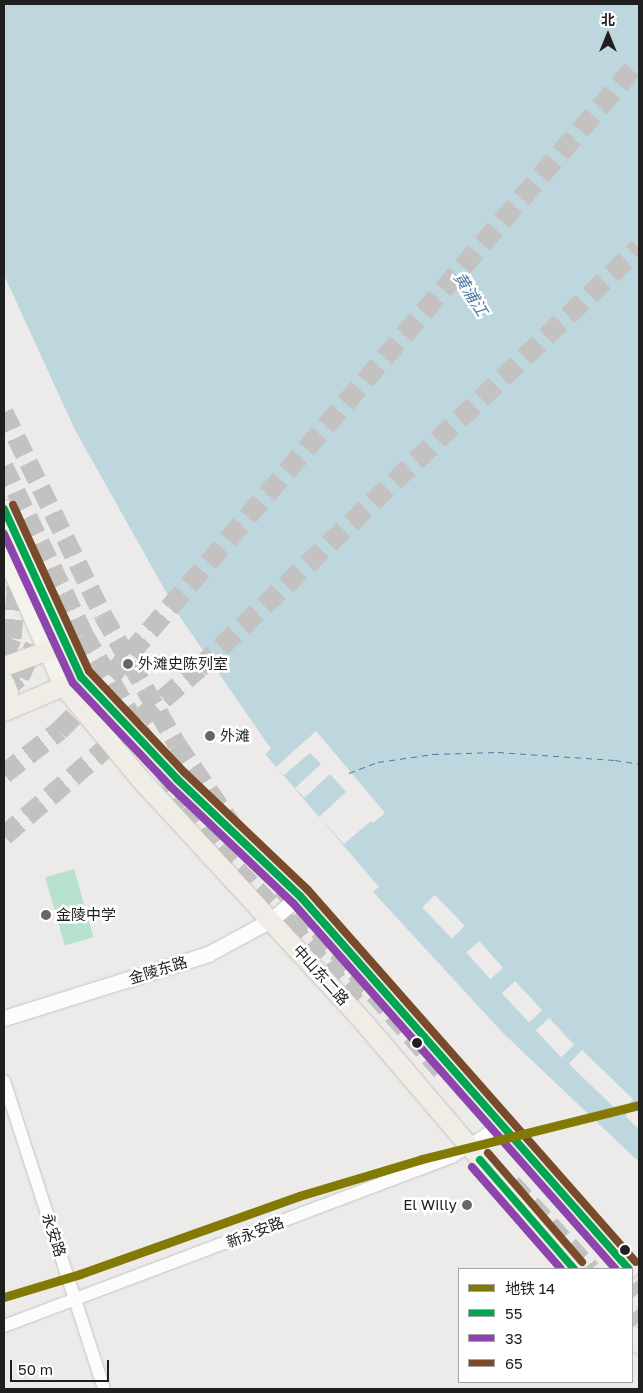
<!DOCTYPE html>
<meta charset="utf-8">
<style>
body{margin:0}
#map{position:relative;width:643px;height:1393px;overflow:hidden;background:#edebe9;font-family:"Golos Text","Noto Sans SC",sans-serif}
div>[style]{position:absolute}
.pitch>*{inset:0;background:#b7e1cf;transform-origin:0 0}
.water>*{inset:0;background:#bed7de}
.pier>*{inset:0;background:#edebe9;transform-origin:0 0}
.ferry>*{height:1px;margin-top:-0.5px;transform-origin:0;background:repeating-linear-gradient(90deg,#4f79a1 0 6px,transparent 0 11px)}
.primary-tunnel>*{height:19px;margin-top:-9.5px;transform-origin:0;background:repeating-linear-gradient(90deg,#c4c2c1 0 19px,transparent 0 28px)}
.trunk-tunnel>*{height:20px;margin-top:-10px;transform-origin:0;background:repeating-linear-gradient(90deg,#c4c2c1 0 20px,transparent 0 30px)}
.roads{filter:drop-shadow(0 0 1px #c4c3c2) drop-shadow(0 0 1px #c4c3c2)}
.minor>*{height:12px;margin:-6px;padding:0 6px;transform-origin:6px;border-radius:6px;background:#fcfcfc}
.tertiary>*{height:15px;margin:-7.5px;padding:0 7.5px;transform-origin:7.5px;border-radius:7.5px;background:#fcfcfc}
.secondary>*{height:18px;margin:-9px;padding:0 9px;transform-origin:9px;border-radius:9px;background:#f3f3ec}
.primary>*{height:19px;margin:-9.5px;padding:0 9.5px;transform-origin:9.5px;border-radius:9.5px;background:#f0ece6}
.bus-1>*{height:8px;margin:-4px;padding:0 4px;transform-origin:4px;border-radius:4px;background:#00a651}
.bus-2>*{height:8px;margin:-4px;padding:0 4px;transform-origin:4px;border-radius:4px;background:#8e44ad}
.bus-3>*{height:8px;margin:-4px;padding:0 4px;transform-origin:4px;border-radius:4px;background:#7a4b2a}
.metro-1>*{height:9px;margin:-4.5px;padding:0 4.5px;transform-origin:4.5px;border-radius:4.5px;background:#827a04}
.dots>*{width:14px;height:14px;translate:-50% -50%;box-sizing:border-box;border:2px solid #fff;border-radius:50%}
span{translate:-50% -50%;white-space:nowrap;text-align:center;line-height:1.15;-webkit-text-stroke:5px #fff;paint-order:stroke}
.poi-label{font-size:15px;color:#1f1f1f}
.left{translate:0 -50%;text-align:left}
.right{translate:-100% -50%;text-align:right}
.street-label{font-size:15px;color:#1f1f1f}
.water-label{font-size:16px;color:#4f79a1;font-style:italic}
.frame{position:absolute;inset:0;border:5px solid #1f1f1f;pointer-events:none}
.legend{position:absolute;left:458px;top:1268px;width:175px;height:115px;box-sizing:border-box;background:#fff;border:1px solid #a5a5a5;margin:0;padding:6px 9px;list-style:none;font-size:15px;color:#1f1f1f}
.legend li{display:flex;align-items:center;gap:10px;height:25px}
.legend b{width:25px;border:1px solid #a5a5a5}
.north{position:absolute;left:583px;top:10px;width:50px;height:50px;-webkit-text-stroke:4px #fff;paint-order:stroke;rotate:0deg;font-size:14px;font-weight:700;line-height:20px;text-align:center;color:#1f1f1f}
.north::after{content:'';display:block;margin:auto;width:18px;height:22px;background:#1f1f1f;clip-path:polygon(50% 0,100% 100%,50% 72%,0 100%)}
.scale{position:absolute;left:10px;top:1360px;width:99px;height:22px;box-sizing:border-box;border:2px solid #1f1f1f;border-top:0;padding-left:6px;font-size:15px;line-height:18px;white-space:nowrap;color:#1f1f1f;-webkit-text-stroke:4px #fff;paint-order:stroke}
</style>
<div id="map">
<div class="pitch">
<i style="left:74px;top:869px;width:71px;height:30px;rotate:74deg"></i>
</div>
<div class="water">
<i style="clip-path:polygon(4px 4px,639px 4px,639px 1162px,503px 1033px,373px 892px,379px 887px,265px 754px,271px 749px,180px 617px,75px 430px,4px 275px)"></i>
</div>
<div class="pier">
<i style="clip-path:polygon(316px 731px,385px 813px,373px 823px,371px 821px,344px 844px,319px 817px,346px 792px,330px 774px,304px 798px,302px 795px,295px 788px,321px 764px,310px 753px,284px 775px,276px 767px)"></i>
<i style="left:435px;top:895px;width:43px;height:18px;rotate:46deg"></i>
<i style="left:479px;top:941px;width:36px;height:17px;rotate:48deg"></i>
<i style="left:515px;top:981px;width:40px;height:18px;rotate:47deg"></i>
<i style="left:549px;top:1018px;width:37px;height:18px;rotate:47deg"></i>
<i style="left:582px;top:1050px;width:71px;height:19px;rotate:44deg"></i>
<i style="clip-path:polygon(638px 1103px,639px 1104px,639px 1129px,625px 1116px)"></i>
</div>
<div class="ferry">
<i style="left:349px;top:773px;width:31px;rotate:-21deg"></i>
<i style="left:378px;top:762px;width:56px;rotate:-8.3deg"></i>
<i style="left:433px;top:754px;width:65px;rotate:-1.8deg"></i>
<i style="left:498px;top:752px;width:117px;rotate:3.9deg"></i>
<i style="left:615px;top:760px;width:24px;rotate:9deg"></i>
</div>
<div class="primary-tunnel">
<i style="left:4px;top:412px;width:226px;rotate:64deg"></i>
<i style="left:103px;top:615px;width:149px;rotate:60.2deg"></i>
<i style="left:177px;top:744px;width:101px;rotate:55.5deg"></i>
<i style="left:4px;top:466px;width:186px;rotate:64.5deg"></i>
<i style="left:84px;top:634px;width:121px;rotate:59.8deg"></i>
<i style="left:4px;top:523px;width:35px;rotate:75deg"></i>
<i style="left:13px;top:557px;width:34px;rotate:85deg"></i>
<i style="left:16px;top:591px;width:47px;rotate:94.9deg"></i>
<i style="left:12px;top:638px;width:22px;rotate:112deg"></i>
<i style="left:4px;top:689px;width:20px;rotate:-37deg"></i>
<i style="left:20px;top:677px;width:35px;rotate:-66deg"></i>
<i style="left:164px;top:771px;width:41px;rotate:57.8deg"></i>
<i style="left:186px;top:806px;width:54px;rotate:53.3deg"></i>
<i style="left:218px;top:849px;width:103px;rotate:46.2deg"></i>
<i style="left:289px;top:923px;width:108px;rotate:49.5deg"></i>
<i style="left:282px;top:888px;width:242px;rotate:48.9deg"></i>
<i style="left:512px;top:1183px;width:117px;rotate:47.4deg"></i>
<i style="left:632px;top:1284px;width:11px;rotate:52deg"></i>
<i style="left:632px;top:1313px;width:11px;rotate:52deg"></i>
</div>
<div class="trunk-tunnel">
<i style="left:4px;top:774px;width:70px;rotate:-38deg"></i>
<i style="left:59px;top:731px;width:45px;rotate:-45deg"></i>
<i style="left:91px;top:699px;width:840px;rotate:-49.3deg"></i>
<i style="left:4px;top:836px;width:257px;rotate:-40.7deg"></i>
<i style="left:199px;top:668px;width:608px;rotate:-43.67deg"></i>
</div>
<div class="roads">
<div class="minor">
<i style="left:4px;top:1081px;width:324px;rotate:72deg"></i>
<i style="left:4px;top:1326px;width:479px;rotate:-20.7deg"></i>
<i style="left:452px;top:1157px;width:56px;rotate:-33.4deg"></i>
</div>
<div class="tertiary">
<i style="left:4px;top:1018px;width:214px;rotate:-17.4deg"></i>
<i style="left:208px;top:954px;width:72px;rotate:-28.4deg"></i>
<i style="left:271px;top:920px;width:38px;rotate:-40deg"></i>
</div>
<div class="secondary">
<i style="left:4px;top:509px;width:148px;rotate:66deg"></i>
<i style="left:4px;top:552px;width:146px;rotate:66.2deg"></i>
</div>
<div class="primary">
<i style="left:4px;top:666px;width:64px;rotate:-20.1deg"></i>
<i style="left:64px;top:644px;width:37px;rotate:63deg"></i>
<i style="left:81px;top:677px;width:140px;rotate:46.7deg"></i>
<i style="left:177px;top:779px;width:170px;rotate:43.6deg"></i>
<i style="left:300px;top:896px;width:497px;rotate:48.6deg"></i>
<i style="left:4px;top:682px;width:11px;rotate:68deg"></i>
<i style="left:8px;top:692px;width:14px;rotate:107deg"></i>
<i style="left:63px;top:686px;width:124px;rotate:50.3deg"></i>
<i style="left:142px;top:781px;width:331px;rotate:47.4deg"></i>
<i style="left:366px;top:1025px;width:321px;rotate:49.6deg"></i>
<i style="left:4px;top:711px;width:76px;rotate:-23.2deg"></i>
<i style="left:632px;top:1335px;width:11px;rotate:52deg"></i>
</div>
</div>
<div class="bus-1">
<i style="left:4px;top:509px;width:185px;rotate:65.4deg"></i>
<i style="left:81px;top:677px;width:140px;rotate:46.7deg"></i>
<i style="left:177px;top:779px;width:170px;rotate:43.6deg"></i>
<i style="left:300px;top:896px;width:497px;rotate:48.6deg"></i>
<i style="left:480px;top:1160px;width:144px;rotate:49.2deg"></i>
</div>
<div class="bus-2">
<i style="left:4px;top:534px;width:164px;rotate:65.2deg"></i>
<i style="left:73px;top:683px;width:141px;rotate:46.7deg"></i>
<i style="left:170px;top:786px;width:170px;rotate:43.6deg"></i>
<i style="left:293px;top:903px;width:488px;rotate:48.6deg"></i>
<i style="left:472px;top:1167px;width:135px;rotate:48.9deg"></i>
</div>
<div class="bus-3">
<i style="left:13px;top:505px;width:183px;rotate:65.4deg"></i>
<i style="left:89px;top:671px;width:139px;rotate:46.8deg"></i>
<i style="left:184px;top:772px;width:170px;rotate:43.6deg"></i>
<i style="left:307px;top:889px;width:497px;rotate:48.6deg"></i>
<i style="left:488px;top:1153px;width:144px;rotate:49.2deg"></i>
</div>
<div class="metro-1">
<i style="left:4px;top:1297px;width:79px;rotate:-16.8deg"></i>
<i style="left:80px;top:1274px;width:232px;rotate:-19.6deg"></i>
<i style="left:299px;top:1196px;width:128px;rotate:-16.7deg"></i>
<i style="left:422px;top:1159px;width:224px;rotate:-14deg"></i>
</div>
<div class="dots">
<i style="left:128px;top:664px;background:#676666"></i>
<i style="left:210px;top:736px;background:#676666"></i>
<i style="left:46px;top:915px;background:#676666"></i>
<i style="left:417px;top:1043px;background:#1f1f1f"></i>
<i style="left:467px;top:1205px;background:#676666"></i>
<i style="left:625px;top:1250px;background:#1f1f1f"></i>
</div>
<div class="poi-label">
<span class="left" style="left:138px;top:664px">外滩史陈列室</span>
<span class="left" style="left:220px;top:736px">外滩</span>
<span class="left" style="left:56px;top:915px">金陵中学</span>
<span class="right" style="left:457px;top:1205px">El Willy</span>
</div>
<div class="street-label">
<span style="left:158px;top:970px;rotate:-17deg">金陵东路</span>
<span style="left:321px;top:975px;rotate:48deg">中山东二路</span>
<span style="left:255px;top:1232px;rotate:-21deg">新永安路</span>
<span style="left:54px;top:1235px;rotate:72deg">永安路</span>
</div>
<div class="water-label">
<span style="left:471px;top:294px;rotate:58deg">黄浦江</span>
</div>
<div class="frame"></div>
<ul class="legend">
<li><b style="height:6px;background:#827a04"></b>地铁 14</li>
<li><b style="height:6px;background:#00a651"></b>55</li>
<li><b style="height:6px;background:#8e44ad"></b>33</li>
<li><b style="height:6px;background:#7a4b2a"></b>65</li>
</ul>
<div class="north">北</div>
<div class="scale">50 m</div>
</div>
